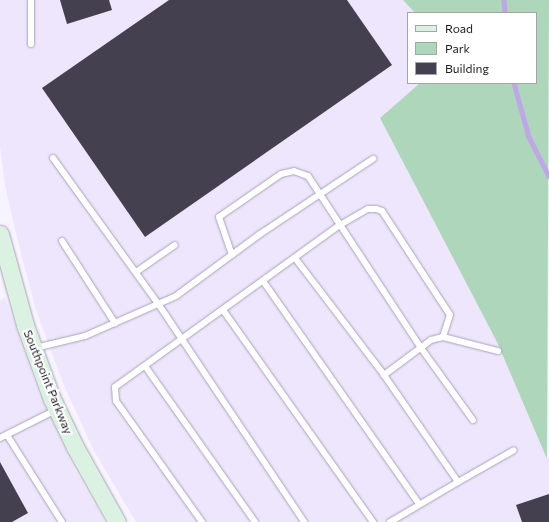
<!DOCTYPE html>
<style>
body{margin:0}
#map{position:relative;width:549px;height:522px;overflow:hidden;background:#f7f3ff;font-family:Commissioner,sans-serif}
div>[style]{position:absolute}
.built>*{inset:0;background:#eee6fd}
.green>*{inset:0;background:#aed6ba}
.stream>*{height:4.5px;margin:-2.25px;padding:0 2.25px;transform-origin:2.25px;border-radius:2.25px;background:#bea6e7}
.building>*{inset:0;background:#454050}
.roads{filter:drop-shadow(0 0 1px #a9a3b6) drop-shadow(0 0 1px #a9a3b6)}
.service>*{height:6px;margin:-3px;padding:0 3px;transform-origin:3px;border-radius:3px;background:#fff}
.secondary>*{height:17px;margin:-8.5px;padding:0 8.5px;transform-origin:8.5px;border-radius:8.5px;background:#dbf2e3}
span{translate:-50% -50%;white-space:nowrap;text-align:center;line-height:1.15;-webkit-text-stroke:4px #fff;paint-order:stroke}
.street-label{font-size:12px;color:#1d1b22}
.legend{position:absolute;left:407px;top:12px;width:130px;height:72px;box-sizing:border-box;background:#fff;border:1px solid #a5a4a7;margin:0;padding:5px 7px;list-style:none;font-size:12px;color:#1d1b22}
.legend li{display:flex;align-items:center;gap:8px;height:20px}
.legend b{width:20px;border:1px solid #a5a4a7}
</style>
<div id="map">
<div class="built">
<i style="clip-path:polygon(0 0,403px 0,408px 5px,415px 13px,408px 13px,408px 83px,420px 83px,380px 118px,497px 342px,547px 459px,549px 458px,549px 522px,136px 522px,93px 449px,62px 381px,36px 310px,19px 246px,5px 185px,0 145px)"></i>
<i style="clip-path:polygon(5px 297px,39px 394px,75px 470px,105px 522px,0 522px,0 301px)"></i>
</div>
<div class="green">
<i style="clip-path:polygon(403px 0,549px 0,547px 459px,497px 342px,380px 118px,420px 83px,536px 83px,536px 13px,415px 13px)"></i>
</div>
<div class="stream">
<i style="left:504px;top:0;width:13px;rotate:86deg"></i>
<i style="left:514px;top:83px;width:56px;rotate:74.5deg"></i>
<i style="left:529px;top:137px;width:44px;rotate:62.9deg"></i>
</div>
<div class="building">
<i style="clip-path:polygon(60px 0,109px 0,112px 10px,67px 24px)"></i>
<i style="clip-path:polygon(169px 0,347px 0,392px 65px,145px 237px,42px 88px)"></i>
<i style="clip-path:polygon(0 462px,28px 513px,12px 522px,0 522px)"></i>
<i style="clip-path:polygon(549px 494px,549px 522px,522px 522px,516px 505px)"></i>
</div>
<div class="roads">
<div class="service">
<i style="left:31px;top:44px;width:44px;rotate:-90deg"></i>
<i style="left:53px;top:158px;width:181px;rotate:54.2deg"></i>
<i style="left:159px;top:305px;width:261px;rotate:56.2deg"></i>
<i style="left:62px;top:241px;width:98px;rotate:57.1deg"></i>
<i style="left:232px;top:255px;width:40px;rotate:-108.9deg"></i>
<i style="left:219px;top:217px;width:75px;rotate:-34.7deg"></i>
<i style="left:281px;top:174px;width:13px;rotate:-13deg"></i>
<i style="left:294px;top:171px;width:15px;rotate:20deg"></i>
<i style="left:308px;top:176px;width:206px;rotate:56.7deg"></i>
<i style="left:421px;top:348px;width:89px;rotate:54.2deg"></i>
<i style="left:295px;top:258px;width:147px;rotate:52.7deg"></i>
<i style="left:136px;top:272px;width:47px;rotate:-34.7deg"></i>
<i style="left:263px;top:281px;width:272px;rotate:55deg"></i>
<i style="left:223px;top:310px;width:260px;rotate:54.7deg"></i>
<i style="left:443px;top:337px;width:57px;rotate:14.3deg"></i>
<i style="left:35px;top:348px;width:51px;rotate:-13.5deg"></i>
<i style="left:85px;top:336px;width:99px;rotate:-23.7deg"></i>
<i style="left:176px;top:296px;width:104px;rotate:-36.4deg"></i>
<i style="left:260px;top:234px;width:136px;rotate:-33.6deg"></i>
<i style="left:145px;top:366px;width:191px;rotate:54.8deg"></i>
<i style="left:7px;top:435px;width:103px;rotate:57.7deg"></i>
<i style="left:0;top:438px;width:63px;rotate:-26.6deg"></i>
<i style="left:458px;top:482px;width:64px;rotate:-29.7deg"></i>
<i style="left:202px;top:522px;width:148px;rotate:-125.4deg"></i>
<i style="left:116px;top:401px;width:14px;rotate:-94deg"></i>
<i style="left:115px;top:387px;width:277px;rotate:-35.8deg"></i>
<i style="left:340px;top:225px;width:32px;rotate:-30deg"></i>
<i style="left:368px;top:209px;width:8px"></i>
<i style="left:376px;top:209px;width:6px;rotate:18deg"></i>
<i style="left:382px;top:211px;width:124px;rotate:56.8deg"></i>
<i style="left:450px;top:315px;width:23px;rotate:108deg"></i>
<i style="left:443px;top:337px;width:12px;rotate:166deg"></i>
<i style="left:431px;top:340px;width:59px;rotate:143.3deg"></i>
<i style="left:384px;top:375px;width:130px;rotate:55.3deg"></i>
<i style="left:458px;top:482px;width:79px;rotate:149.5deg"></i>
</div>
<div class="secondary">
<i style="left:0;top:234px;width:94px;rotate:74.6deg"></i>
<i style="left:25px;top:325px;width:79px;rotate:70deg"></i>
<i style="left:52px;top:399px;width:53px;rotate:64.4deg"></i>
<i style="left:75px;top:447px;width:86px;rotate:60.8deg"></i>
</div>
</div>
<div class="street-label">
<span style="left:48px;top:382px;rotate:68deg">Southpoint Parkway</span>
</div>
<ul class="legend">
<li><b style="height:5px;background:#dbf2e3"></b>Road</li>
<li><b style="height:11px;background:#aed6ba"></b>Park</li>
<li><b style="height:11px;background:#454050"></b>Building</li>
</ul>
</div>
